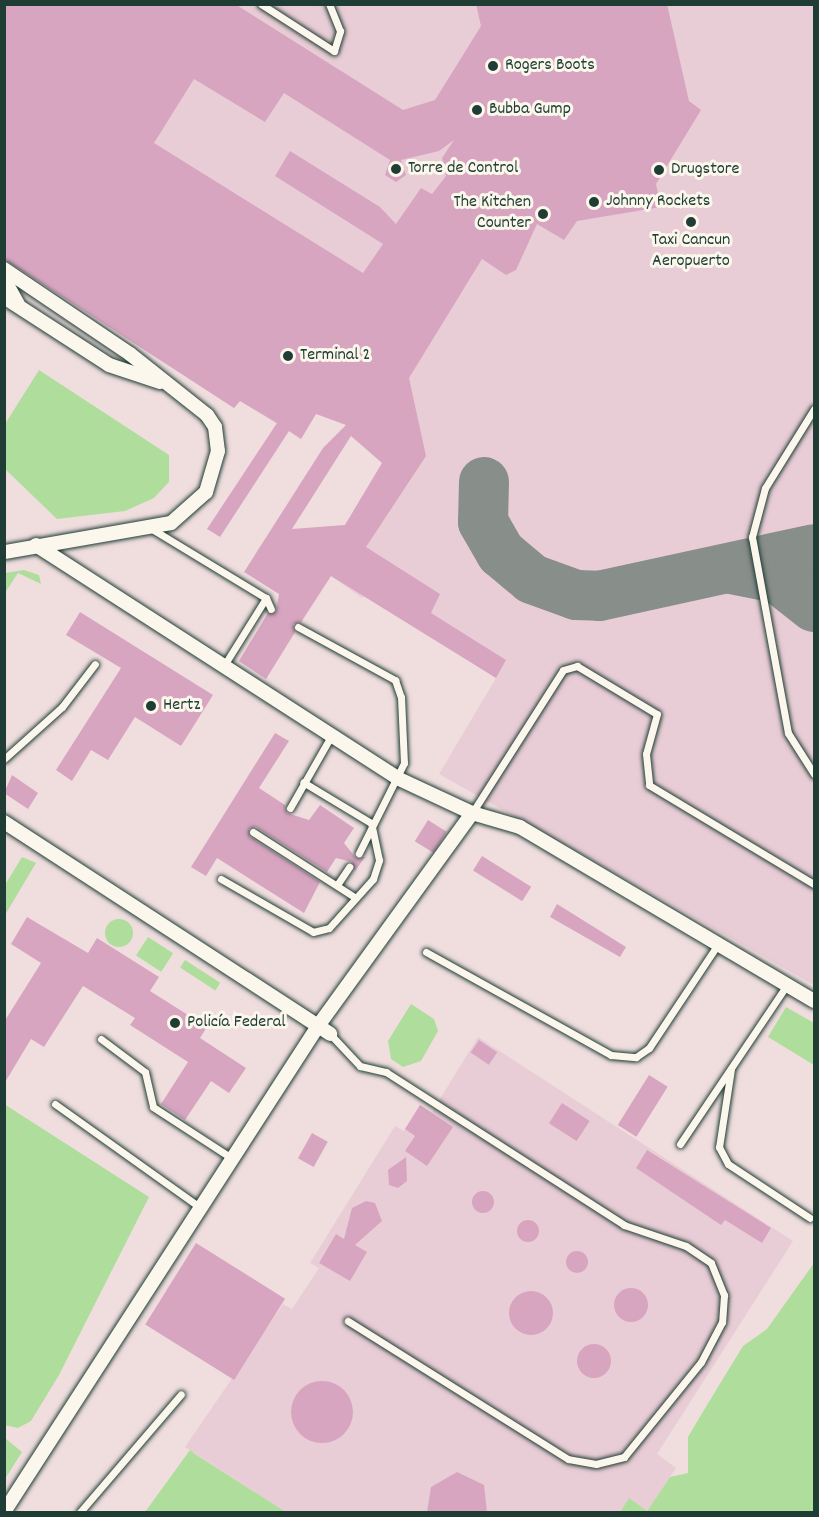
<!DOCTYPE html>
<meta charset="utf-8">
<style>
body{margin:0}
#map{position:relative;width:819px;height:1517px;overflow:hidden;background:#f0dedf;font-family:Dekko,sans-serif}
div>[style]{position:absolute}
.built>*{inset:0;background:#e9cdd6}
.green>*{inset:0;background:#afdd9c;transform-origin:0 0}
.round{border-radius:50%}
.taxiway>*{height:50px;margin:-25px;padding:0 25px;transform-origin:25px;border-radius:25px;background:#888e8a}
.building>*{inset:0;background:#d8a5c0;transform-origin:0 0}
.roads{filter:drop-shadow(0 0 2px #1f3d34) drop-shadow(0 0 2px #1f3d34)}
.service>*{height:7px;margin:-3.5px;padding:0 3.5px;transform-origin:3.5px;border-radius:3.5px;background:#fbf7ec}
.minor>*{height:14px;margin:-7px;padding:0 7px;transform-origin:7px;border-radius:7px;background:#fbf7ec}
.dots>*{width:16px;height:16px;translate:-50% -50%;box-sizing:border-box;border:3px solid #fbf7ec;border-radius:50%}
span{translate:-50% -50%;white-space:nowrap;text-align:center;line-height:1.15;-webkit-text-stroke:6px #fbf7ec;paint-order:stroke}
.poi-label{font-size:18px;color:#1f3d34}
.left{translate:0 -50%;text-align:left}
.right{translate:-100% -50%;text-align:right}
.frame{position:absolute;inset:0;border:6px solid #1f3d34;pointer-events:none}
</style>
<div id="map">
<div class="built">
<i style="clip-path:polygon(4px 5px,814px 5px,814px 985px,439px 774px,496px 678px,366px 594px,362px 598px,331px 576px,266px 679px,239px 661px,323px 527px,345px 525px,382px 463px,379px 413px,316px 414px,301px 439px,240px 401px,234px 408px,5px 259px)"></i>
<i style="clip-path:polygon(478px 1037px,793px 1241px,657px 1454px,676px 1468px,646px 1512px,629px 1498px,620px 1512px,286px 1512px,185px 1447px,283px 1304px,292px 1309px,319px 1268px,310px 1263px,395px 1126px,404px 1131px,420px 1105px,432px 1112px)"></i>
</div>
<div class="green">
<i style="clip-path:polygon(39px 370px,169px 455px,169px 482px,154px 498px,125px 511px,57px 519px,5px 469px,5px 424px)"></i>
<i style="clip-path:polygon(24px 570px,39px 575px,41px 584px,18px 573px,5px 593px,5px 573px)"></i>
<i style="clip-path:polygon(22px 857px,36px 863px,5px 915px,5px 885px)"></i>
<i class="round" style="left:105px;top:919px;width:28px;height:28px"></i>
<i style="left:148px;top:937px;width:30px;height:22px;rotate:33deg"></i>
<i style="left:185px;top:960px;width:42px;height:9px;rotate:33deg"></i>
<i style="clip-path:polygon(411px 1004px,434px 1019px,438px 1031px,421px 1061px,403px 1067px,391px 1059px,388px 1041px)"></i>
<i style="clip-path:polygon(786px 1007px,814px 1023px,814px 1065px,768px 1037px)"></i>
<i style="clip-path:polygon(4px 1104px,149px 1197px,59px 1375px,31px 1421px,18px 1428px,4px 1425px)"></i>
<i style="clip-path:polygon(814px 1263px,813px 1512px,620px 1512px,629px 1498px,647px 1511px,670px 1477px,688px 1473px,688px 1437px,704px 1410px,743px 1346px,767px 1329px)"></i>
<i style="clip-path:polygon(5px 1438px,22px 1452px,5px 1479px)"></i>
<i style="clip-path:polygon(190px 1450px,195px 1454px,286px 1512px,145px 1512px)"></i>
</div>
<div class="taxiway">
<i style="left:484px;top:482px;width:40px;rotate:91.4deg"></i>
<i style="left:483px;top:522px;width:36px;rotate:60deg"></i>
<i style="left:501px;top:553px;width:40px;rotate:40deg"></i>
<i style="left:532px;top:579px;width:47px;rotate:20deg"></i>
<i style="left:576px;top:595px;width:23px;rotate:2deg"></i>
<i style="left:599px;top:596px;width:220px;rotate:-12.3deg"></i>
<i style="left:731px;top:569px;width:47px;rotate:11.1deg"></i>
<i style="left:777px;top:578px;width:47px;rotate:38.1deg"></i>
</div>
<div class="building">
<i style="clip-path:polygon(evenodd,4px 4px,235px 4px,403px 110px,435px 100px,481px 26px,476px 4px,667px 4px,689px 101px,701px 110px,656px 184px,661px 207px,577px 221px,564px 240px,537px 224px,516px 270px,506px 275px,482px 259px,409px 378px,426px 456px,366px 547px,440px 594px,431px 613px,506px 660px,496px 678px,331px 576px,301px 622px,293px 624px,295px 632px,266px 679px,239px 661px,268px 613px,276px 612px,279px 594px,244px 572px,323px 448px,346px 425px,316px 414px,301px 439px,289px 431px,220px 537px,207px 529px,277px 423px,240px 401px,234px 408px,4px 259px,4px 4px,194px 79px,265px 122px,284px 93px,390px 160px,385px 175px,396px 182px,406px 175px,401px 160px,439px 151px,454px 140px,442px 158px,446px 176px,432px 194px,421px 188px,396px 224px,380px 207px,290px 151px,275px 176px,383px 244px,363px 273px,154px 143px,194px 79px,4px 4px,351px 436px,382px 463px,345px 525px,292px 529px,351px 436px)"></i>
<i style="clip-path:polygon(80px 612px,213px 695px,181px 746px,135px 717px,108px 760px,91px 750px,72px 781px,56px 770px,121px 668px,66px 635px)"></i>
<i style="clip-path:polygon(275px 733px,289px 741px,259px 788px,285px 805px,287px 813px,309px 820px,320px 805px,354px 828px,344px 843px,356px 858px,365px 857px,355px 871px,352px 862px,336px 858px,327px 872px,256px 827px,249px 829px,250px 837px,320px 882px,304px 913px,217px 858px,206px 876px,191px 867px)"></i>
<i style="clip-path:polygon(12px 775px,38px 793px,28px 809px,4px 793px)"></i>
<i style="left:428px;top:820px;width:22px;height:25px;rotate:32deg"></i>
<i style="left:482px;top:856px;width:58px;height:17px;rotate:32deg"></i>
<i style="clip-path:polygon(557px 904px,626px 947px,620px 957px,550px 917px)"></i>
<i style="clip-path:polygon(27px 917px,88px 953px,97px 938px,159px 977px,150px 991px,207px 1027px,200px 1038px,246px 1068px,229px 1093px,211px 1081px,185px 1120px,161px 1104px,188px 1062px,130px 1025px,135px 1018px,83px 986px,44px 1047px,31px 1039px,4px 1084px,4px 1022px,41px 963px,11px 944px)"></i>
<i style="left:479px;top:1040px;width:22px;height:15px;rotate:34deg"></i>
<i style="left:649px;top:1075px;width:22px;height:59px;rotate:32deg"></i>
<i style="left:562px;top:1103px;width:33px;height:24px;rotate:33deg"></i>
<i style="clip-path:polygon(420px 1105px,453px 1127px,427px 1166px,405px 1151px,415px 1136px,405px 1129px)"></i>
<i style="left:312px;top:1133px;width:18px;height:29px;rotate:29deg"></i>
<i style="clip-path:polygon(647px 1150px,771px 1228px,762px 1243px,725px 1220px,721px 1225px,636px 1168px)"></i>
<i style="clip-path:polygon(406px 1157px,407px 1181px,398px 1188px,389px 1185px,388px 1170px)"></i>
<i class="round" style="left:472px;top:1191px;width:22px;height:22px"></i>
<i style="clip-path:polygon(366px 1201px,375px 1203px,382px 1221px,355px 1245px,367px 1252px,350px 1281px,319px 1263px,336px 1234px,344px 1239px,352px 1208px)"></i>
<i class="round" style="left:517px;top:1220px;width:22px;height:22px"></i>
<i style="left:196px;top:1243px;width:105px;height:96px;rotate:32deg"></i>
<i class="round" style="left:566px;top:1251px;width:22px;height:22px"></i>
<i class="round" style="left:614px;top:1288px;width:34px;height:34px"></i>
<i class="round" style="left:509px;top:1291px;width:44px;height:44px"></i>
<i class="round" style="left:577px;top:1344px;width:34px;height:34px"></i>
<i class="round" style="left:291px;top:1381px;width:62px;height:62px"></i>
<i style="clip-path:polygon(457px 1472px,484px 1485px,487px 1512px,427px 1512px,431px 1487px)"></i>
</div>
<div class="roads">
<div class="service">
<i style="left:261px;top:4px;width:87px;rotate:32.8deg"></i>
<i style="left:334px;top:51px;width:21px;rotate:-73deg"></i>
<i style="left:340px;top:31px;width:29px;rotate:-112deg"></i>
<i style="left:814px;top:409px;width:93px;rotate:121.8deg"></i>
<i style="left:765px;top:488px;width:51px;rotate:104.9deg"></i>
<i style="left:752px;top:537px;width:199px;rotate:79.6deg"></i>
<i style="left:788px;top:733px;width:49px;rotate:57.6deg"></i>
<i style="left:152px;top:529px;width:133px;rotate:31.2deg"></i>
<i style="left:266px;top:598px;width:81px;rotate:121.9deg"></i>
<i style="left:266px;top:598px;width:12px;rotate:66deg"></i>
<i style="left:298px;top:627px;width:111px;rotate:28.7deg"></i>
<i style="left:395px;top:680px;width:18px;rotate:71deg"></i>
<i style="left:401px;top:697px;width:66px;rotate:87.4deg"></i>
<i style="left:404px;top:763px;width:101px;rotate:116.6deg"></i>
<i style="left:4px;top:759px;width:78px;rotate:-41.9deg"></i>
<i style="left:62px;top:707px;width:54px;rotate:-52.5deg"></i>
<i style="left:290px;top:808px;width:83px;rotate:-60.3deg"></i>
<i style="left:472px;top:813px;width:169px;rotate:-57.5deg"></i>
<i style="left:563px;top:670px;width:15px;rotate:-16deg"></i>
<i style="left:577px;top:666px;width:93px;rotate:31deg"></i>
<i style="left:657px;top:714px;width:41px;rotate:105.4deg"></i>
<i style="left:646px;top:754px;width:31px;rotate:84deg"></i>
<i style="left:649px;top:785px;width:192px;rotate:31deg"></i>
<i style="left:253px;top:832px;width:122px;rotate:32.7deg"></i>
<i style="left:221px;top:879px;width:106px;rotate:29.9deg"></i>
<i style="left:313px;top:932px;width:16px;rotate:-14deg"></i>
<i style="left:329px;top:928px;width:66px;rotate:-48.1deg"></i>
<i style="left:373px;top:879px;width:20px;rotate:-72deg"></i>
<i style="left:379px;top:860px;width:38px;rotate:-102deg"></i>
<i style="left:371px;top:823px;width:79px;rotate:-148.9deg"></i>
<i style="left:337px;top:885px;width:22px;rotate:-56deg"></i>
<i style="left:426px;top:952px;width:212px;rotate:29.1deg"></i>
<i style="left:611px;top:1055px;width:25px;rotate:5deg"></i>
<i style="left:636px;top:1057px;width:16px;rotate:-35deg"></i>
<i style="left:649px;top:1048px;width:125px;rotate:-56.4deg"></i>
<i style="left:330px;top:1034px;width:44px;rotate:46.8deg"></i>
<i style="left:360px;top:1066px;width:27px;rotate:13deg"></i>
<i style="left:386px;top:1072px;width:283px;rotate:32.7deg"></i>
<i style="left:624px;top:1225px;width:65px;rotate:18.7deg"></i>
<i style="left:686px;top:1246px;width:30px;rotate:34deg"></i>
<i style="left:711px;top:1263px;width:35px;rotate:68deg"></i>
<i style="left:724px;top:1295px;width:27px;rotate:94deg"></i>
<i style="left:722px;top:1322px;width:45px;rotate:117.7deg"></i>
<i style="left:701px;top:1362px;width:122px;rotate:129deg"></i>
<i style="left:624px;top:1457px;width:29px;rotate:166deg"></i>
<i style="left:596px;top:1464px;width:28px;rotate:-170deg"></i>
<i style="left:568px;top:1459px;width:260px;rotate:-147.9deg"></i>
<i style="left:101px;top:1039px;width:55px;rotate:36.9deg"></i>
<i style="left:145px;top:1072px;width:36px;rotate:77deg"></i>
<i style="left:153px;top:1107px;width:95px;rotate:33deg"></i>
<i style="left:731px;top:1069px;width:79px;rotate:98.7deg"></i>
<i style="left:719px;top:1147px;width:19px;rotate:62deg"></i>
<i style="left:728px;top:1164px;width:98px;rotate:33.4deg"></i>
<i style="left:55px;top:1104px;width:179px;rotate:35.5deg"></i>
<i style="left:680px;top:1144px;width:192px;rotate:-56.1deg"></i>
<i style="left:80px;top:1512px;width:155px;rotate:-49.4deg"></i>
</div>
<div class="minor">
<i style="left:4px;top:269px;width:152px;rotate:34deg"></i>
<i style="left:130px;top:354px;width:98px;rotate:38.4deg"></i>
<i style="left:207px;top:415px;width:14px;rotate:56deg"></i>
<i style="left:215px;top:427px;width:24px;rotate:83deg"></i>
<i style="left:218px;top:451px;width:43px;rotate:106.3deg"></i>
<i style="left:206px;top:492px;width:47px;rotate:138.5deg"></i>
<i style="left:171px;top:523px;width:169px;rotate:170.1deg"></i>
<i style="left:4px;top:279px;width:29px;rotate:61deg"></i>
<i style="left:4px;top:297px;width:125px;rotate:32.9deg"></i>
<i style="left:109px;top:365px;width:54px;rotate:18.4deg"></i>
<i style="left:36px;top:545px;width:430px;rotate:32.8deg"></i>
<i style="left:397px;top:778px;width:83px;rotate:25deg"></i>
<i style="left:472px;top:813px;width:50px;rotate:16.3deg"></i>
<i style="left:520px;top:827px;width:342px;rotate:30.6deg"></i>
<i style="left:4px;top:822px;width:389px;rotate:33deg"></i>
<i style="left:4px;top:1512px;width:579px;rotate:-57.13deg"></i>
<i style="left:318px;top:1026px;width:263px;rotate:-54.1deg"></i>
</div>
</div>
<div class="dots">
<i style="left:493px;top:66px;background:#1f3d34"></i>
<i style="left:477px;top:110px;background:#1f3d34"></i>
<i style="left:396px;top:169px;background:#1f3d34"></i>
<i style="left:659px;top:170px;background:#1f3d34"></i>
<i style="left:594px;top:202px;background:#1f3d34"></i>
<i style="left:543px;top:214px;background:#1f3d34"></i>
<i style="left:691px;top:222px;background:#1f3d34"></i>
<i style="left:288px;top:356px;background:#1f3d34"></i>
<i style="left:151px;top:706px;background:#1f3d34"></i>
<i style="left:175px;top:1023px;background:#1f3d34"></i>
</div>
<div class="poi-label">
<span class="left" style="left:505px;top:66px">Rogers Boots</span>
<span class="left" style="left:489px;top:110px">Bubba Gump</span>
<span class="left" style="left:408px;top:169px">Torre de Control</span>
<span class="left" style="left:671px;top:170px">Drugstore</span>
<span class="left" style="left:606px;top:202px">Johnny Rockets</span>
<span class="right" style="left:531px;top:214px">The Kitchen<br>Counter</span>
<span style="left:691px;top:252px">Taxi Cancun<br>Aeropuerto</span>
<span class="left" style="left:300px;top:356px">Terminal 2</span>
<span class="left" style="left:163px;top:706px">Hertz</span>
<span class="left" style="left:187px;top:1023px">Policía Federal</span>
</div>
<div class="frame"></div>
</div>
